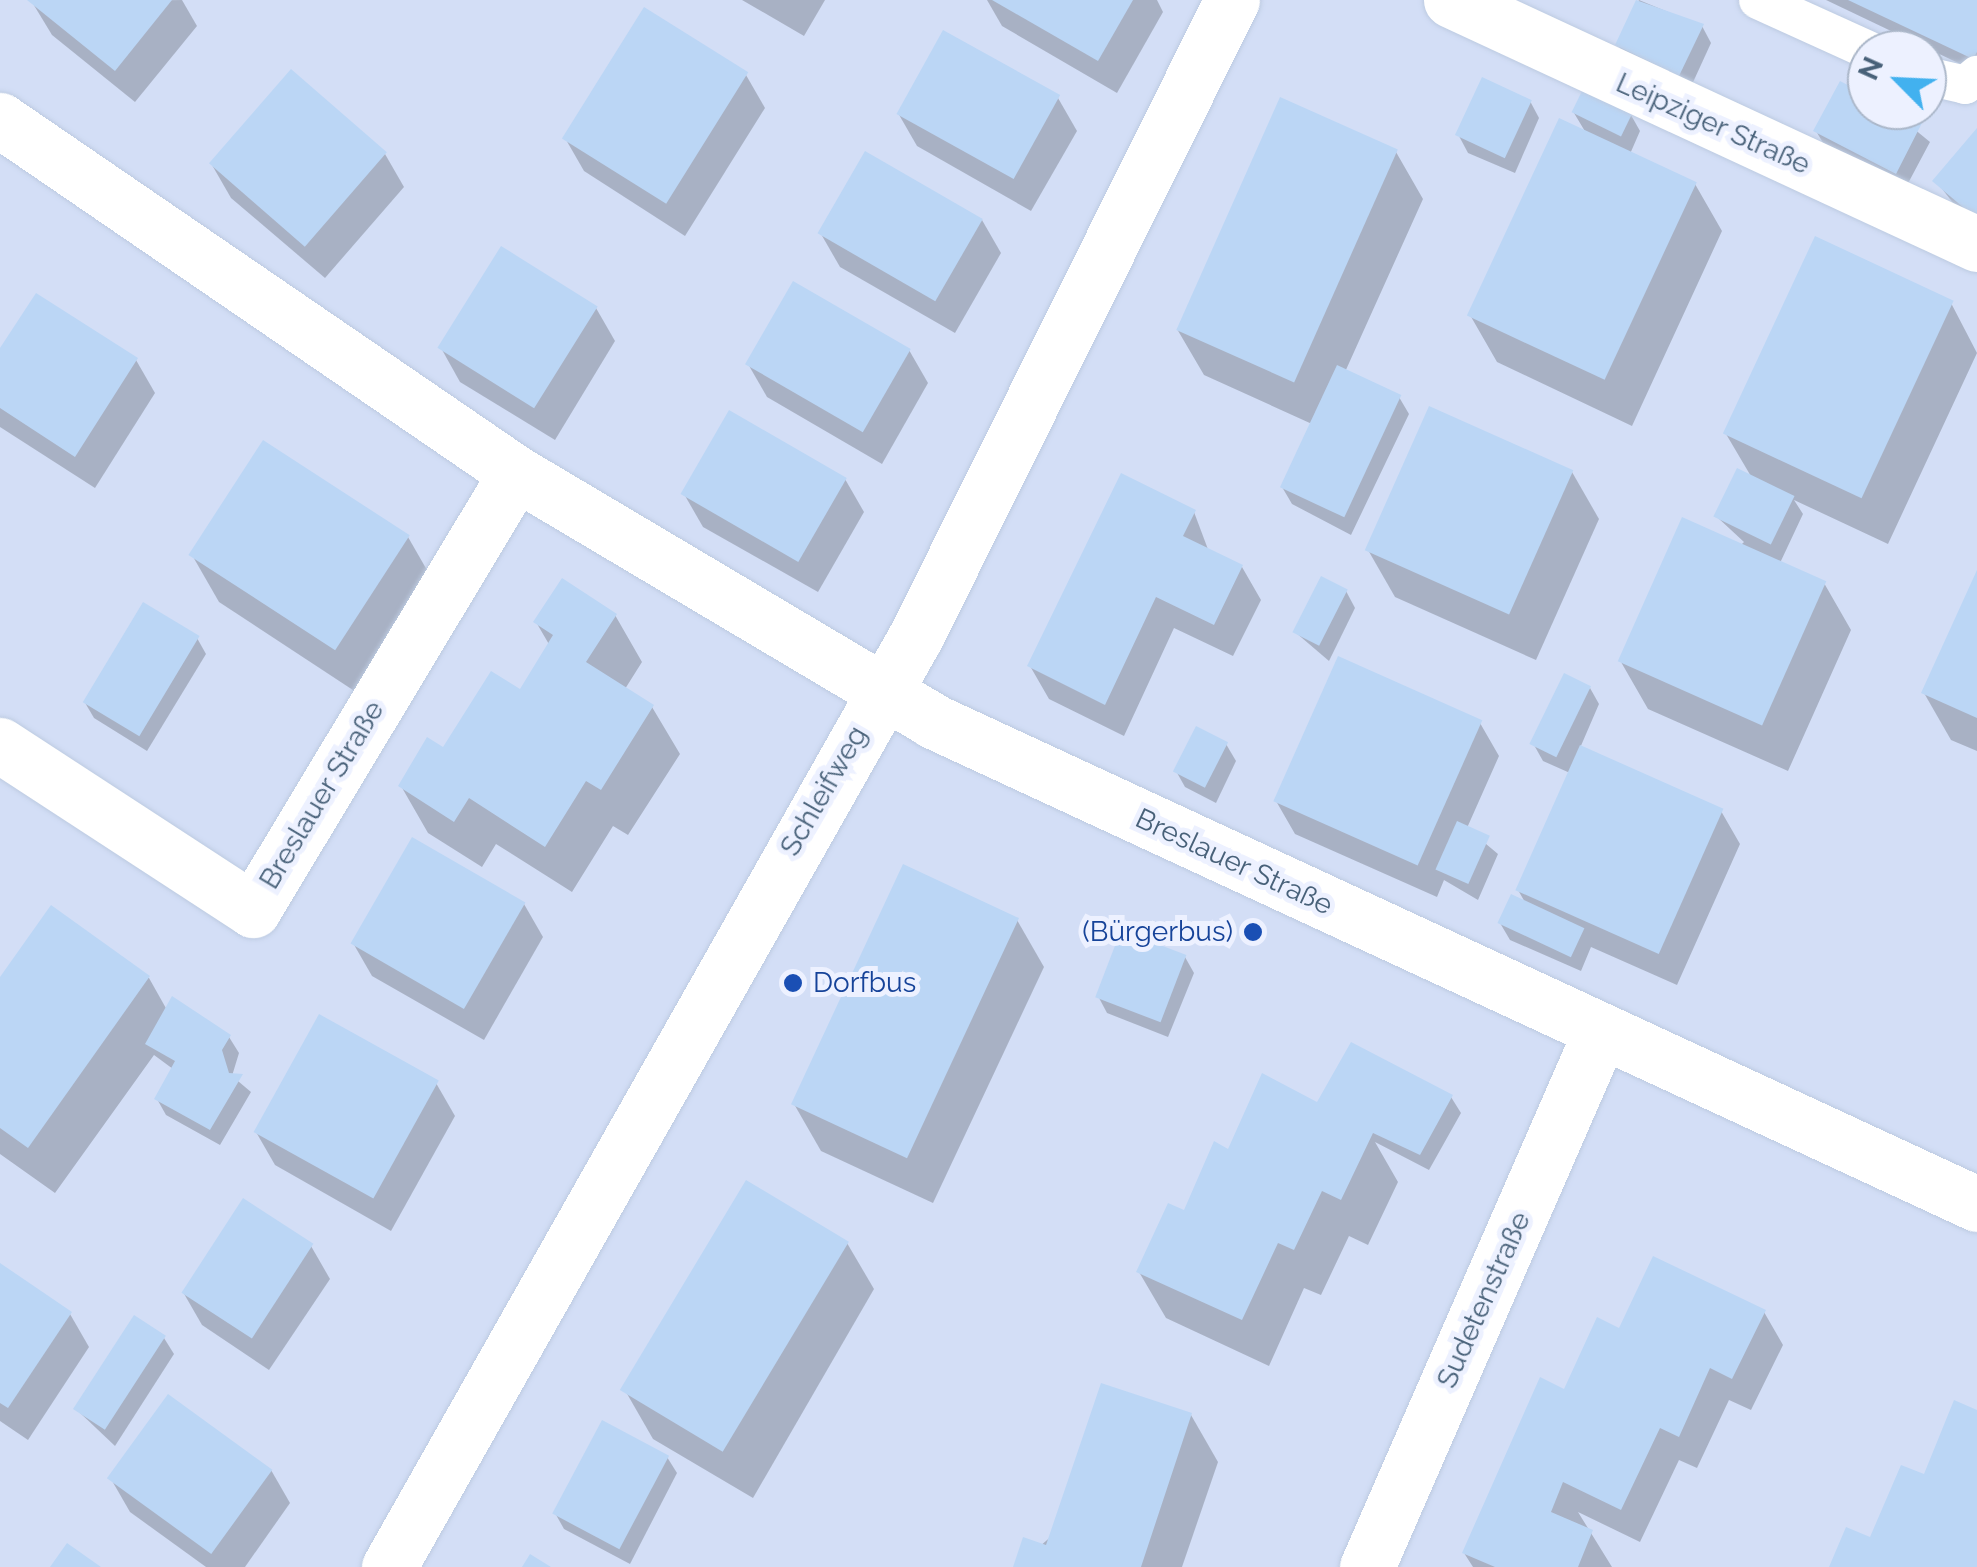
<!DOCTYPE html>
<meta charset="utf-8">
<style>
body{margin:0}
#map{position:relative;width:1977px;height:1567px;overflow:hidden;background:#e5ebfe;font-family:Raleway,sans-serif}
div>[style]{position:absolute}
.residential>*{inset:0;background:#d3def6}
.shadow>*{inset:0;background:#0003}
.building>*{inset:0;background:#bbd6f5;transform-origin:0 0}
.roads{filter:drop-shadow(0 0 2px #bdcbe1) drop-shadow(0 0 2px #bdcbe1)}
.service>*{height:38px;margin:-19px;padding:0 19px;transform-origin:19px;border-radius:19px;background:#fff}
.minor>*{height:55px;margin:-27.5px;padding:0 27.5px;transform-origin:27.5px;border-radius:27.5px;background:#fff}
.dots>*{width:28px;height:28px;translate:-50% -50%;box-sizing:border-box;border:5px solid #edf1ff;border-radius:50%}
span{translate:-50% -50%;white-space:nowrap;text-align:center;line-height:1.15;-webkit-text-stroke:10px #edf1ff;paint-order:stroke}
.street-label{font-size:28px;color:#486179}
.transit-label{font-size:28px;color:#164399}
.right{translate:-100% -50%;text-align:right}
.left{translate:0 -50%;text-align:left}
.north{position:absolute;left:1847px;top:30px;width:100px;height:100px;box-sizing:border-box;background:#edf1ff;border:2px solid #abb7c9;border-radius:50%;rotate:294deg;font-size:28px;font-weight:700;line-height:40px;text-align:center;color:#486179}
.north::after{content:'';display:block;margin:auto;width:35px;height:45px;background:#42b1ef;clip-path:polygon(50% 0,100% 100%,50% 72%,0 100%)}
</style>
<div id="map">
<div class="residential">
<i style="clip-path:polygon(evenodd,0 0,1977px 0,1977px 1567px,0 1567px,0 0,1867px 50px,1927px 50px,1927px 110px,1867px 110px,1867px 50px)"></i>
</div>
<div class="shadow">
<i style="clip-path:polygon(182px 0,197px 26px,135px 102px,52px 35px,32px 2px)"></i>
<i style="clip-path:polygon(742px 0,825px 0,804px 36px)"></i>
<i style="clip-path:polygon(987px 0,1157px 0,1163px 12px,1117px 93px,1002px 26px)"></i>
<i style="clip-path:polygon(1639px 0,1702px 26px,1711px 43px,1689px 91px,1628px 61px,1618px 45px)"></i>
<i style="clip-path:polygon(1826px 0,1977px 0,1977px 72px)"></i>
<i style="clip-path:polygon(746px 75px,765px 108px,685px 236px,584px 171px,565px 138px)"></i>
<i style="clip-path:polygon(1867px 97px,1867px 110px,1891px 110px,1930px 142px,1905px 189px,1826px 148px,1816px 131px)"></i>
<i style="clip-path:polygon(1058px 98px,1077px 131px,1031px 211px,917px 146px,898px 113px)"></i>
<i style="clip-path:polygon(1530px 101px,1539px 118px,1515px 173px,1468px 153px,1459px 136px)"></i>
<i style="clip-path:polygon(1574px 113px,1631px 115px,1640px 131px,1630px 154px,1695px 184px,1722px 231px,1632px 426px,1497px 362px,1470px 315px,1586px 133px)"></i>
<i style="clip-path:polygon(1977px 132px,1977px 234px,1936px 181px)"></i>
<i style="clip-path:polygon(1396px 152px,1423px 199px,1345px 372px,1399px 397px,1409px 414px,1351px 535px,1292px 504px,1282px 487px,1312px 424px,1204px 375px,1177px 329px)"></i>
<i style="clip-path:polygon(385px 154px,404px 187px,325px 278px,231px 198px,212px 165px)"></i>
<i style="clip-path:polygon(982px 220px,1001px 253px,955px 333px,840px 267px,821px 234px)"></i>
<i style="clip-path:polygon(1951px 303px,1977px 353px,1888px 544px,1794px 500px,1803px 514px,1780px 563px,1824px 583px,1851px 630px,1788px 771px,1648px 709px,1621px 662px,1744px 542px,1717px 517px,1752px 478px,1726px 434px)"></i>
<i style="clip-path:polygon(596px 308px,615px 341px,555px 440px,460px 382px,441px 348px)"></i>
<i style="clip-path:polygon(909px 350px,928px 383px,882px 464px,767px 397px,748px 364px)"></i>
<i style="clip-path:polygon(0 353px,136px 360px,155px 393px,95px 488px,0 427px)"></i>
<i style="clip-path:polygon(1572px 472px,1599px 519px,1536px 660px,1395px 597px,1368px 550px)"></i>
<i style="clip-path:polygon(845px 479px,864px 512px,818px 592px,703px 527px,684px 494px)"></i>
<i style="clip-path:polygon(1194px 512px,1209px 552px,1242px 567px,1261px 600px,1233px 656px,1174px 628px,1124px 736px,1049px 699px,1030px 666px)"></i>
<i style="clip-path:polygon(408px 537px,435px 584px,362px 696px,219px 602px,192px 555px)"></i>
<i style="clip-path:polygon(1977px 576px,1977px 751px,1951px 740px,1924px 693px)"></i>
<i style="clip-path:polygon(1346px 591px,1355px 608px,1329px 661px,1295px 632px)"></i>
<i style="clip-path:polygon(615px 615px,642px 662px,625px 689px,652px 707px,680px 754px,628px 835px,613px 826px,572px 892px,496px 844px,482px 867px,428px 833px,401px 786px,521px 692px,550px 646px,536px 622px)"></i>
<i style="clip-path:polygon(197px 638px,206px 654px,147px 751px,94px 718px,84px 701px)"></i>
<i style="clip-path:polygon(1590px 688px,1599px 704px,1580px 748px,1721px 811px,1740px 844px,1677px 985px,1591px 947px,1581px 971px,1510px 940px,1500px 923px,1526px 904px,1518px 890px,1570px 773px,1543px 761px,1534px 745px)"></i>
<i style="clip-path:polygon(1480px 723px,1499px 756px,1467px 828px,1498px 854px,1478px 900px,1444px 880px,1437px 897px,1295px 834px,1276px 801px)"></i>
<i style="clip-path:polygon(1226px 744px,1236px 761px,1216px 803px,1185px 787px,1176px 771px)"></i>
<i style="clip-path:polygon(524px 904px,543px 937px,484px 1040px,372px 976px,353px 943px)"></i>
<i style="clip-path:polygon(1017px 920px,1044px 967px,933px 1203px,821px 1151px,794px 1104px)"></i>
<i style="clip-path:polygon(1185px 957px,1194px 973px,1168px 1037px,1107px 1013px,1098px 996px)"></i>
<i style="clip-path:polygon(149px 978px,167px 1010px,229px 1037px,239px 1053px,232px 1076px,251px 1092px,220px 1145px,166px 1115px,157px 1099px,173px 1069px,154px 1055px,55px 1193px,0 1154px,0 981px)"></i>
<i style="clip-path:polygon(436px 1083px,455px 1116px,391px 1231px,275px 1165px,256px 1132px)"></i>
<i style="clip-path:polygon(1451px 1097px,1461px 1113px,1429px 1170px,1375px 1142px,1398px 1182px,1368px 1245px,1349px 1236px,1321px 1295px,1304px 1288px,1269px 1366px,1166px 1318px,1139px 1272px,1229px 1152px)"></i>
<i style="clip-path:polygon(847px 1243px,874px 1289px,753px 1498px,653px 1439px,626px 1392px)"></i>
<i style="clip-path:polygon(311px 1246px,330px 1279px,269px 1370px,202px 1325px,183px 1292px)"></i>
<i style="clip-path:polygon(0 1266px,70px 1314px,89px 1347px,28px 1440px,0 1421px)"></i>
<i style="clip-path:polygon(1764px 1312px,1783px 1345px,1751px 1410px,1729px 1400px,1697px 1468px,1679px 1460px,1640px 1542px,1578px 1512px,1612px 1567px,1473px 1567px,1464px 1553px,1541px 1381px,1565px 1392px,1620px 1331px)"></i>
<i style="clip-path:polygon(164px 1338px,174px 1354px,115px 1446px,77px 1410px)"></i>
<i style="clip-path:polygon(1191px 1415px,1218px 1462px,1182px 1567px,1016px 1567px)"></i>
<i style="clip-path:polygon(667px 1457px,677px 1473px,630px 1564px,564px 1529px,555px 1513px)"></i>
<i style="clip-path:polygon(271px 1470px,290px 1503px,245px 1567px,206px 1567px,130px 1512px,111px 1479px)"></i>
</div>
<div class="building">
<i style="clip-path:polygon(27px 0,172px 0,115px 71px)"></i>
<i style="clip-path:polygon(992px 0,1133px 0,1098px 61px)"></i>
<i style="clip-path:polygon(1636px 0,1704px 24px,1679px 76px,1615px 45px)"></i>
<i style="clip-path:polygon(1848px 0,1977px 0,1977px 52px,1973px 59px)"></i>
<i style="left:644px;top:7px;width:123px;height:155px;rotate:32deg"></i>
<i style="left:943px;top:30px;width:134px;height:96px;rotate:29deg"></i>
<i style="left:291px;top:69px;width:127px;height:125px;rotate:41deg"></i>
<i style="left:1482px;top:77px;width:55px;height:64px;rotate:25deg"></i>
<i style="clip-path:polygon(1840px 81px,1867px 95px,1867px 110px,1922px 123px,1896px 174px,1813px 131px)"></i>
<i style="left:1583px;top:89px;width:55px;height:26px;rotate:26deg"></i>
<i style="left:1280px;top:97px;width:129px;height:255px;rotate:24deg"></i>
<i style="left:1559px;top:118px;width:152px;height:218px;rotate:25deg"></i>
<i style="clip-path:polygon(1977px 128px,1977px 219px,1932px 181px)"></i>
<i style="left:865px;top:151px;width:136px;height:95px;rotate:30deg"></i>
<i style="left:1815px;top:236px;width:153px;height:218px;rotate:25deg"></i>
<i style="left:501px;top:246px;width:114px;height:120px;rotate:32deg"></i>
<i style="left:793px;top:281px;width:136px;height:96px;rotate:30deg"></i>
<i style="clip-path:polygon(36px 293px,138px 358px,75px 457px,0 408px,0 348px)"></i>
<i style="left:1337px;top:365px;width:71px;height:135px;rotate:25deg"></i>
<i style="left:1429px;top:406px;width:158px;height:158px;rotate:24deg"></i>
<i style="left:729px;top:410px;width:136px;height:97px;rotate:30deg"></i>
<i style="left:263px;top:440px;width:175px;height:137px;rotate:33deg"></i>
<i style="left:1737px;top:468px;width:64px;height:54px;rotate:26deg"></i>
<i style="clip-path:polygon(1121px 473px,1196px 510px,1183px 536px,1243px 565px,1214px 625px,1156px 597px,1105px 705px,1027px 666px)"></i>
<i style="left:1682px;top:517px;width:158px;height:158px;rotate:24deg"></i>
<i style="clip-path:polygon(1977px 570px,1977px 718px,1921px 693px)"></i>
<i style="left:1321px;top:576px;width:30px;height:63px;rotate:27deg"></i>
<i style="clip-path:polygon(562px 578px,617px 614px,586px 662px,654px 705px,601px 790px,586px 781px,545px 847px,469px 798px,454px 822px,398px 786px,427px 737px,443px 747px,491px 671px,520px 689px,553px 635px,533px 622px)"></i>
<i style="left:143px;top:602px;width:66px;height:117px;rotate:31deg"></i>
<i style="left:1338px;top:656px;width:158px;height:159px;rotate:24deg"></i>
<i style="left:1564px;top:673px;width:30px;height:79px;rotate:26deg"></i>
<i style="left:1196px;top:726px;width:36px;height:51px;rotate:27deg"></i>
<i style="left:1580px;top:745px;width:157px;height:159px;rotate:24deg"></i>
<i style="left:1457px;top:821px;width:36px;height:53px;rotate:24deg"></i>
<i style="left:412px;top:837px;width:131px;height:123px;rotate:30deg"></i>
<i style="left:903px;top:864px;width:128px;height:265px;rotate:25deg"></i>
<i style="left:1511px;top:894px;width:81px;height:32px;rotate:25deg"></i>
<i style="clip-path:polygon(51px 905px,150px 976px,28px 1148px,0 1128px,0 977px)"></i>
<i style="left:1121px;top:930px;width:70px;height:72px;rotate:21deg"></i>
<i style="clip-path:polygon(172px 996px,231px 1035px,222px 1050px,229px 1073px,243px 1074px,210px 1130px,154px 1099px,175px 1061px,145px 1044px)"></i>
<i style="left:319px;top:1014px;width:137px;height:135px;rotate:29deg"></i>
<i style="clip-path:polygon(1351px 1042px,1453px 1095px,1420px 1155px,1373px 1133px,1341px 1200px,1322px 1191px,1294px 1250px,1278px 1243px,1242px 1320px,1136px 1272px,1168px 1203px,1184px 1210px,1214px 1141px,1228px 1149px,1262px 1073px,1317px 1102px)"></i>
<i style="left:746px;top:1180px;width:120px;height:245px;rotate:31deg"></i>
<i style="left:243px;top:1198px;width:84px;height:113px;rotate:33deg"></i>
<i style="clip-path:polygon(1653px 1256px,1766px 1310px,1732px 1379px,1710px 1368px,1679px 1437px,1660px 1428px,1621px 1510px,1563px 1482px,1551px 1512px,1593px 1530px,1578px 1567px,1495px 1567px,1462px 1553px,1540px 1377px,1564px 1389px,1597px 1317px,1619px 1328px)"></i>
<i style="clip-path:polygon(0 1263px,72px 1312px,8px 1408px,0 1403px)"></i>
<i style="left:134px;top:1315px;width:38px;height:112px;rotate:33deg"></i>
<i style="clip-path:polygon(1101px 1383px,1192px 1413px,1141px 1567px,1013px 1567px,1023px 1537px,1046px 1545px)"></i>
<i style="left:168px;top:1394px;width:129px;height:104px;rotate:36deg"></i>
<i style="clip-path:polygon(1954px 1400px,1977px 1410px,1977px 1567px,1829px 1567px,1846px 1527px,1870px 1537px,1901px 1465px,1924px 1474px)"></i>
<i style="left:602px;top:1420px;width:76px;height:106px;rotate:28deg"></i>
<i style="clip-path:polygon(67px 1543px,101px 1567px,50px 1567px)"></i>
<i style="clip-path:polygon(530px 1554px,551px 1567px,522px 1567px)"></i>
</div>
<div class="roads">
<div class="service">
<i style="left:1758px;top:0;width:121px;rotate:24.4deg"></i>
<i style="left:1927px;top:76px;width:39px;rotate:13deg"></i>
<i style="left:1965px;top:85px;width:16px;rotate:-40deg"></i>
</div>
<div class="minor">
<i style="left:1451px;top:0;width:580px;rotate:24.89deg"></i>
<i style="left:0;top:120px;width:625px;rotate:34.38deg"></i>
<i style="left:516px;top:473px;width:485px;rotate:30.7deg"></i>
<i style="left:933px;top:721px;width:1150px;rotate:24.83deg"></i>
<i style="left:0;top:745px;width:302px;rotate:33.1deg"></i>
<i style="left:253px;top:910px;width:510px;rotate:-58.96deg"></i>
<i style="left:389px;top:1567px;width:1070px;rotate:-60.49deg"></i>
<i style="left:916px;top:636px;width:710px;rotate:-63.58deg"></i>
<i style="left:1367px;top:1567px;width:583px;rotate:-66.43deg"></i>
</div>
</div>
<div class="dots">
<i style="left:1253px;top:932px;background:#1a4fb4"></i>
<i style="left:793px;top:983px;background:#1a4fb4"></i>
</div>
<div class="street-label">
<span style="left:1713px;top:124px;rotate:24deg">Leipziger Straße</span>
<span style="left:824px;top:791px;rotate:-60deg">Schleifweg</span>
<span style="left:322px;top:795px;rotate:-59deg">Breslauer Straße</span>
<span style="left:1234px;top:862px;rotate:25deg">Breslauer Straße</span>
<span style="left:1484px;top:1300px;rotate:-66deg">Sudetenstraße</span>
</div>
<div class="transit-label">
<span class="right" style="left:1233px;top:932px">(Bürgerbus)</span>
<span class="left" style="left:813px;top:983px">Dorfbus</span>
</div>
<div class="north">N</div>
</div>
